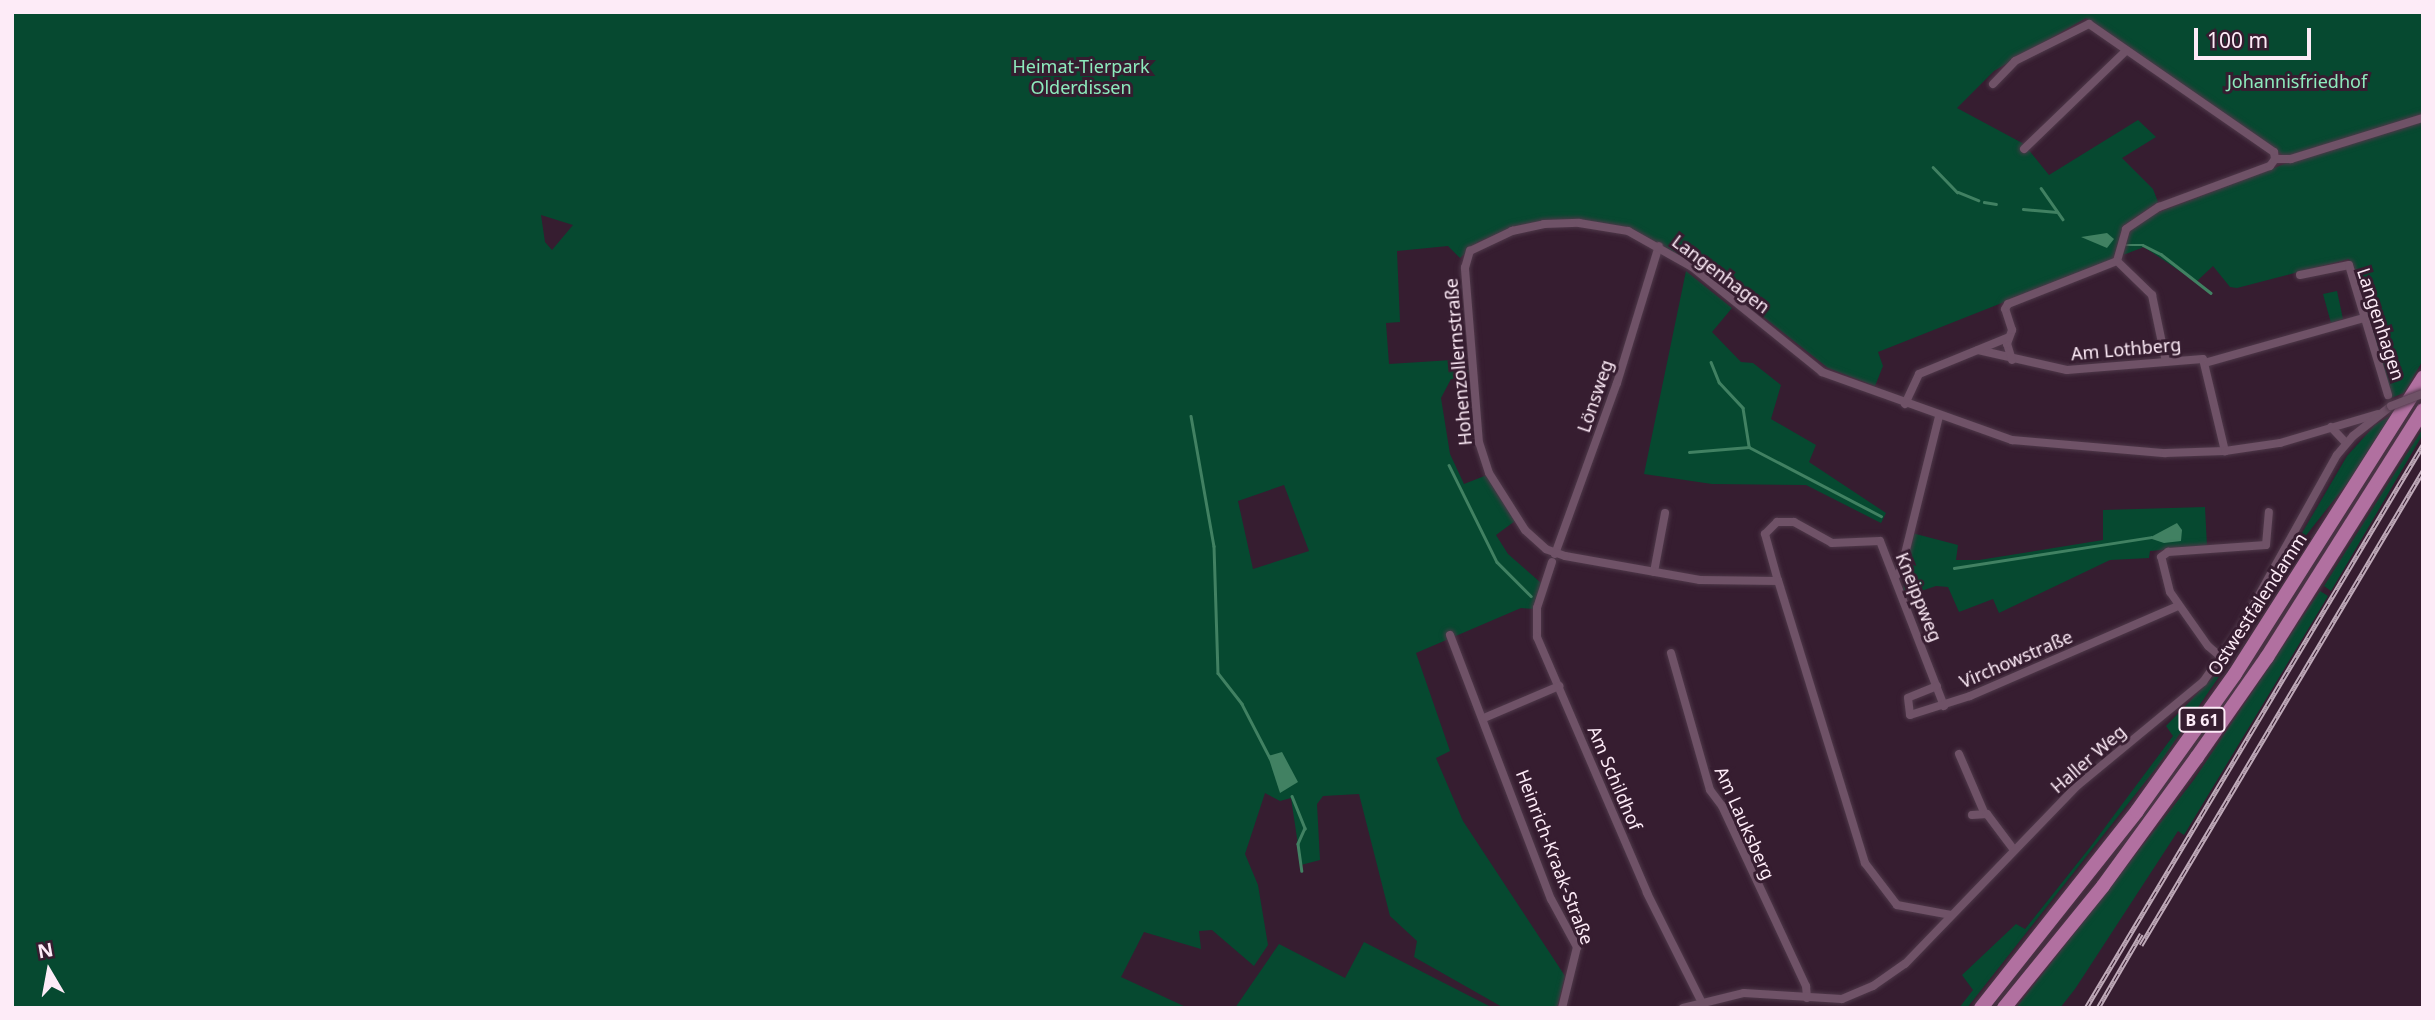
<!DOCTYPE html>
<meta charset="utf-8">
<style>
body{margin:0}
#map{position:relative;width:2435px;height:1020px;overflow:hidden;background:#361d30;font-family:"Noto Sans",sans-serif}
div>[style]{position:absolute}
.green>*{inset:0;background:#064930}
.water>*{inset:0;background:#418162}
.stream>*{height:2.5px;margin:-1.25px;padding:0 1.25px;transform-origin:1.25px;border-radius:1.25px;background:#418162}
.roads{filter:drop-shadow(0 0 2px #4e3849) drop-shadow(0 0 2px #4e3849)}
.street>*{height:8px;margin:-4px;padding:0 4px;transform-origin:4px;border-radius:4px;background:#6f5267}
.highway>*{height:14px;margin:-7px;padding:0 7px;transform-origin:7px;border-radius:7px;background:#b170a0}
.rail>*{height:5px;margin-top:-2.5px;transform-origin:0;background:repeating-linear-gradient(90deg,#361d30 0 8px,#bfaab9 0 16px);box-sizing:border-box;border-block:2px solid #bfaab9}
.bridges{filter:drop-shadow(0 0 2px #4e3849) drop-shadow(0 0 2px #4e3849)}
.street-bridge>*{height:8px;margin:-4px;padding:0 4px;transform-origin:4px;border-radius:4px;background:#6f5267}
span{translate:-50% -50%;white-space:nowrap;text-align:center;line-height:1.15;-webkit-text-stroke:6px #361d30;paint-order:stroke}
.shield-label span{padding:2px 5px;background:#361d30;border:2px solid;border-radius:5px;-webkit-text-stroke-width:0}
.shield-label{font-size:16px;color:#fdebf7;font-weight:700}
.park-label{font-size:18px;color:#8debbd}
.street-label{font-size:18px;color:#fdebf7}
.frame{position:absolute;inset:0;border:14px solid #fdebf7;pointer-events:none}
.north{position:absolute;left:14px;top:936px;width:70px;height:70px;-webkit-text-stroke:5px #361d30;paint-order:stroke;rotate:350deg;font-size:19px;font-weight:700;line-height:28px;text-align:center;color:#fdebf7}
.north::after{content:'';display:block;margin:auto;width:24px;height:32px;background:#fdebf7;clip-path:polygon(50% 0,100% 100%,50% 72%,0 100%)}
.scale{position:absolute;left:2194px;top:28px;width:117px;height:32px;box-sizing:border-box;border:4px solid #fdebf7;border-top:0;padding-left:9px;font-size:21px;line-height:24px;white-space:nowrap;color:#fdebf7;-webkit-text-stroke:5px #361d30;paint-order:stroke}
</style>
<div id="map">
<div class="green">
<i style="clip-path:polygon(evenodd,12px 12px,2423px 12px,2423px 114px,2285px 157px,2086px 18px,1994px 71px,1957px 108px,2024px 144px,2049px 175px,2138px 120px,2156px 137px,2122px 158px,2153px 189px,2158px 202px,2123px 226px,2113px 259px,1878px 352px,1883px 366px,1875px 386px,1828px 368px,1695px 263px,1629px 228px,1581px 220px,1521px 225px,1478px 242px,1460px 258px,1448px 246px,1397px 251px,1400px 322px,1386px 323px,1389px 364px,1452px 360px,1468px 364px,1469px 377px,1451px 379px,1441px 398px,1450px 454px,1464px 484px,1487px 475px,1515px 521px,1496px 535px,1508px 554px,1541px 583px,1534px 609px,1521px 608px,1416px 653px,1450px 751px,1436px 758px,1463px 821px,1565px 976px,1557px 1008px,1504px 1008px,1414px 957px,1417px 941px,1390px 916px,1359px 794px,1323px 796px,1317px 804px,1320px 860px,1301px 865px,1291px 798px,1280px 801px,1265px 793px,1245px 854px,1258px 885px,1268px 945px,1254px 966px,1212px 930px,1199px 931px,1201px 949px,1144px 932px,1121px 977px,1188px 1008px,12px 1008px,12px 12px,541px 215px,573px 225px,552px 250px,545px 242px,541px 215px,12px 12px,1284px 485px,1309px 551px,1253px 569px,1238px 501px,1284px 485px)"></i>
<i style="clip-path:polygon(2423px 121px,2423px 360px,2404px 393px,2391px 398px,2349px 259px,2237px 288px,2230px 287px,2213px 266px,2196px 282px,2144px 247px,2123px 255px,2130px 230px,2154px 214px,2287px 163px)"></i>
<i style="clip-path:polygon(1686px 271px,1732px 308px,1712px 332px,1741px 362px,1753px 363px,1781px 385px,1771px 419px,1816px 445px,1809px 462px,1886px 513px,1881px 523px,1806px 485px,1712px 484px,1644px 474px)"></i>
<i style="clip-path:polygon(2337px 291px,2343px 319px,2331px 323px,2323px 294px)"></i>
<i style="clip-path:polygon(2391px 415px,2349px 481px,2285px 562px,2347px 456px,2375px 425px)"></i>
<i style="clip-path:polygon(2423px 428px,2423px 434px,2331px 591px,2324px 586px)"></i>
<i style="clip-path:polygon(2205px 507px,2207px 546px,2150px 551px,2149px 558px,2110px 560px,1999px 613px,1993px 599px,1959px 612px,1948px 587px,1936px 586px,1906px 596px,1903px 590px,1912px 533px,1958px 545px,1956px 560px,1979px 560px,2103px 540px,2103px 510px)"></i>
<i style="clip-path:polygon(2283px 566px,2236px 652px,2157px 767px,1967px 1008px,1959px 1008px,1973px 990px,1962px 975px,2016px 924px,2025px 929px,2091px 846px,2173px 736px,2166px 726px,2224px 666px)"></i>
<i style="clip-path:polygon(2320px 591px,2328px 596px,2184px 835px,2178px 831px,2075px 989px,2060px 1008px,2016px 1008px,2193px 781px)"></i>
<i style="clip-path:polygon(1364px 942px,1493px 1008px,1235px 1008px,1279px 944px,1345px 978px)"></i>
</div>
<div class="water">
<i style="clip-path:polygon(2107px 233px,2114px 239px,2107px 248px,2081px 237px)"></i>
<i style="clip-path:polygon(2177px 523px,2182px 530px,2181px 541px,2164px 543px,2149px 538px)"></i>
<i style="clip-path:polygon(1282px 752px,1298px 782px,1280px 793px,1268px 756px)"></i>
</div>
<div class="stream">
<i style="left:1933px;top:167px;width:35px;rotate:46deg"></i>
<i style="left:2041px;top:188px;width:38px;rotate:55deg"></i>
<i style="left:1958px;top:192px;width:22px;rotate:22deg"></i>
<i style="left:1984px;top:202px;width:12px;rotate:9deg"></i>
<i style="left:2023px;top:209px;width:34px;rotate:5deg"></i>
<i style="left:2125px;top:245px;width:18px"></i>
<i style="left:2143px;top:245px;width:20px;rotate:27deg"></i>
<i style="left:2161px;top:254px;width:63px;rotate:38deg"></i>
<i style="left:1711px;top:362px;width:22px;rotate:68deg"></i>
<i style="left:1719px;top:382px;width:35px;rotate:47deg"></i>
<i style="left:1743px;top:408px;width:39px;rotate:81deg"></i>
<i style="left:1191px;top:416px;width:132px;rotate:80deg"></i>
<i style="left:1214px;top:546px;width:127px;rotate:88.2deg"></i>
<i style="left:1218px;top:673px;width:39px;rotate:52deg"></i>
<i style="left:1242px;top:704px;width:61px;rotate:62.6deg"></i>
<i style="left:1689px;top:452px;width:60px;rotate:-4.8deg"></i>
<i style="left:1749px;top:447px;width:149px;rotate:27.6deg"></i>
<i style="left:1449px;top:465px;width:108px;rotate:63.7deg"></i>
<i style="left:1497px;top:562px;width:48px;rotate:45deg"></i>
<i style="left:1954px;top:568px;width:199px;rotate:-8.9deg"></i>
<i style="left:1292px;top:796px;width:35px;rotate:68deg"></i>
<i style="left:1305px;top:828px;width:17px;rotate:114deg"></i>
<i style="left:1298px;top:844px;width:27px;rotate:82deg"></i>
</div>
<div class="roads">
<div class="street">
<i style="left:1993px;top:84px;width:32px;rotate:-46deg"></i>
<i style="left:2015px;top:61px;width:83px;rotate:-26.6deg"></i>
<i style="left:2089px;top:24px;width:225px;rotate:34.7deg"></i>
<i style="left:2274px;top:152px;width:7px;rotate:82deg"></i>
<i style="left:2024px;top:149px;width:141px;rotate:-43.9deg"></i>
<i style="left:2117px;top:261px;width:33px;rotate:-74deg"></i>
<i style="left:2126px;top:229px;width:40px;rotate:-34deg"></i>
<i style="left:2159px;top:207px;width:118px;rotate:-20.3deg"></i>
<i style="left:2270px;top:166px;width:9px;rotate:-54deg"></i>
<i style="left:2275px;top:159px;width:16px"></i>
<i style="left:2291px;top:159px;width:138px;rotate:-17.3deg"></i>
<i style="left:2117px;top:261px;width:49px;rotate:44.2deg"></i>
<i style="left:2152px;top:295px;width:68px;rotate:78.2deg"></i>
<i style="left:2300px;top:275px;width:50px;rotate:-11.5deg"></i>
<i style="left:2349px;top:265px;width:136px;rotate:73.3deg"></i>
<i style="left:1978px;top:350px;width:91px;rotate:12.7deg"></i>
<i style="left:2067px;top:370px;width:136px;rotate:-4.6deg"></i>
<i style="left:2203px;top:359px;width:95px;rotate:76.6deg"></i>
<i style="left:2012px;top:360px;width:17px;rotate:-107deg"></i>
<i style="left:2007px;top:344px;width:15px;rotate:-70deg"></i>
<i style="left:2012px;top:330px;width:22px;rotate:-108deg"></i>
<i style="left:2005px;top:309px;width:6px;rotate:-59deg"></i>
<i style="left:2008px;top:304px;width:117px;rotate:-21.5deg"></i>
<i style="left:2208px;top:362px;width:162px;rotate:-15.8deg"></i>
<i style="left:1905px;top:404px;width:33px;rotate:-65deg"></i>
<i style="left:1919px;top:374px;width:97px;rotate:-22.3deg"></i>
<i style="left:2331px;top:427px;width:22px;rotate:47deg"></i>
<i style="left:1555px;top:554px;width:182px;rotate:-70.1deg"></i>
<i style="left:1617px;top:383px;width:143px;rotate:-73deg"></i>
<i style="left:1552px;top:562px;width:48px;rotate:108.1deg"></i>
<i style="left:1537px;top:608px;width:29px;rotate:90deg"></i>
<i style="left:1537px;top:637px;width:279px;rotate:66.7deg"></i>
<i style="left:1647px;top:893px;width:121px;rotate:63.4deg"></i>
<i style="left:1654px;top:572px;width:60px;rotate:-79.4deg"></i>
<i style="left:1895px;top:577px;width:9px;rotate:-49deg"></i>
<i style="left:1901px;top:570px;width:159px;rotate:-76.1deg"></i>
<i style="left:1778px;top:581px;width:49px;rotate:-105.5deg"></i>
<i style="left:1765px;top:534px;width:17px;rotate:-45deg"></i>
<i style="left:1777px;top:522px;width:17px"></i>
<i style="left:1794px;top:522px;width:43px;rotate:28.9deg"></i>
<i style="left:1832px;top:543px;width:48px;rotate:-2.4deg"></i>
<i style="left:1880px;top:541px;width:177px;rotate:68.8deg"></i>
<i style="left:1450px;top:635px;width:283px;rotate:69.1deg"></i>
<i style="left:1551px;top:899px;width:55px;rotate:61.6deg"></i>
<i style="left:1577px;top:947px;width:63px;rotate:103.8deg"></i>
<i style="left:1671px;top:653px;width:142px;rotate:74.1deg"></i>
<i style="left:1710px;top:790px;width:20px;rotate:53deg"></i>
<i style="left:1722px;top:806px;width:199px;rotate:65deg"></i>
<i style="left:1806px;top:986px;width:12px;rotate:85deg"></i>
<i style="left:2222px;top:658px;width:18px;rotate:-139deg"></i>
<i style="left:2208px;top:646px;width:66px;rotate:-125.1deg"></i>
<i style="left:2170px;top:592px;width:36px;rotate:-104deg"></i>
<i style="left:2161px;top:557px;width:9px;rotate:-36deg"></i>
<i style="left:2168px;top:552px;width:98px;rotate:-4.1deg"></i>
<i style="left:2266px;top:545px;width:33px;rotate:-85deg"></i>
<i style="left:1937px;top:686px;width:31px;rotate:158deg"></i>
<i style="left:1908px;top:698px;width:17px;rotate:83deg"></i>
<i style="left:1910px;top:715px;width:63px;rotate:-17.6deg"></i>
<i style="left:1970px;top:696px;width:227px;rotate:-23.4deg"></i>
<i style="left:1484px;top:718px;width:82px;rotate:-23.1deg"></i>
<i style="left:1959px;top:754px;width:63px;rotate:66.7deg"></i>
<i style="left:1972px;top:815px;width:15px;rotate:-4deg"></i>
<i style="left:1987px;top:814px;width:45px;rotate:53.1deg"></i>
<i style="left:1951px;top:915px;width:55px;rotate:-169.5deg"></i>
<i style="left:1897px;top:905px;width:53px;rotate:-127.3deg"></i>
<i style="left:1865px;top:863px;width:295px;rotate:-107.1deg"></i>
<i style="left:1778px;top:581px;width:78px;rotate:-179.3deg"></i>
<i style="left:1700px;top:580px;width:137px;rotate:-169.9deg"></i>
<i style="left:1565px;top:556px;width:20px;rotate:-160deg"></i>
<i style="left:1546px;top:549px;width:28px;rotate:-138deg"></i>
<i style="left:1525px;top:530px;width:67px;rotate:-122.3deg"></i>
<i style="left:1489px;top:473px;width:32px;rotate:-108deg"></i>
<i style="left:1479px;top:443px;width:176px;rotate:-94.6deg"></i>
<i style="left:1465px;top:268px;width:18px;rotate:-74deg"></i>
<i style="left:1470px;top:251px;width:47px;rotate:-25.5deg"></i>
<i style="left:1512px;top:231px;width:33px;rotate:-12deg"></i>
<i style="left:1544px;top:224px;width:35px;rotate:-2deg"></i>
<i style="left:1579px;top:223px;width:50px;rotate:9.3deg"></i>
<i style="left:1628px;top:231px;width:73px;rotate:29.4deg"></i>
<i style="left:1692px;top:267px;width:167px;rotate:38.9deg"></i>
<i style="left:1822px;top:372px;width:202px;rotate:19.7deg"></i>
<i style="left:2012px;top:440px;width:154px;rotate:4.9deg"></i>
<i style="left:2165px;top:453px;width:60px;rotate:-1.9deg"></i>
<i style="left:2225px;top:451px;width:56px;rotate:-8.3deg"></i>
<i style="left:2280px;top:443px;width:102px;rotate:-16.5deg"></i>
<i style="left:1683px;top:1008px;width:63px;rotate:-13.8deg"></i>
<i style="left:1744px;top:993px;width:98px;rotate:3.5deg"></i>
<i style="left:1842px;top:999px;width:34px;rotate:-23deg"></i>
<i style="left:1873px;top:986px;width:39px;rotate:-35deg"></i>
<i style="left:1905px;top:964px;width:249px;rotate:-46deg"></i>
<i style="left:2078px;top:785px;width:162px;rotate:-39.5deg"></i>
<i style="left:2203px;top:682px;width:65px;rotate:-55.1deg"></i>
<i style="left:2240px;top:629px;width:199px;rotate:-60.9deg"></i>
<i style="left:2337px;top:455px;width:25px;rotate:-50deg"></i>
<i style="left:2353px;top:436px;width:48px;rotate:-38.3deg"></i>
</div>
<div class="highway">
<i style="left:1981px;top:1008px;width:251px;rotate:-51.6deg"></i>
<i style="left:2137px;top:811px;width:168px;rotate:-54.4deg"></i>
<i style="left:2235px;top:674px;width:351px;rotate:-57.6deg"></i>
<i style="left:2004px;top:1008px;width:157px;rotate:-50.9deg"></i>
<i style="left:2103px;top:886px;width:160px;rotate:-53.9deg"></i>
<i style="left:2197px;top:757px;width:122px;rotate:-55deg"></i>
<i style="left:2267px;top:657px;width:292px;rotate:-57.7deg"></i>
</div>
</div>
<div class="rail">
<i style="left:2141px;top:945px;width:552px;rotate:-59.25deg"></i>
<i style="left:2086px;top:1008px;width:656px;rotate:-59.1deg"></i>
<i style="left:2098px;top:1008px;width:86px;rotate:-59.8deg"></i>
</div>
<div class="bridges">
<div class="street-bridge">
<i style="left:2391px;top:406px;width:34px;rotate:-21deg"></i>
</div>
</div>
<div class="shield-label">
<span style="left:2202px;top:720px">B 61</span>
</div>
<div class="park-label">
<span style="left:1081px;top:77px">Heimat-Tierpark<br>Olderdissen</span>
<span style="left:2297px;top:81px">Johannisfriedhof</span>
</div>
<div class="street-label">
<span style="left:1721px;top:274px;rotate:37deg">Langenhagen</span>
<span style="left:2381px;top:324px;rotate:72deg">Langenhagen</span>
<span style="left:2126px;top:349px;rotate:-5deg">Am Lothberg</span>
<span style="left:1458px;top:362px;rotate:-95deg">Hohenzollernstraße</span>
<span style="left:1595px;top:396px;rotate:-71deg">Lönsweg</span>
<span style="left:1919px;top:597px;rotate:68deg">Kneippweg</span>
<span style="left:2257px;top:604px;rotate:-57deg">Ostwestfalendamm</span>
<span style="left:2016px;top:659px;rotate:-23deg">Virchowstraße</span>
<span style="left:2088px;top:759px;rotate:-41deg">Haller Weg</span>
<span style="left:1615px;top:778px;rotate:67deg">Am Schildhof</span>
<span style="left:1745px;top:823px;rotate:66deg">Am Lauksberg</span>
<span style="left:1555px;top:857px;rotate:69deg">Heinrich-Kraak-Straße</span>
</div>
<div class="frame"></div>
<div class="north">N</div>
<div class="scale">100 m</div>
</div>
